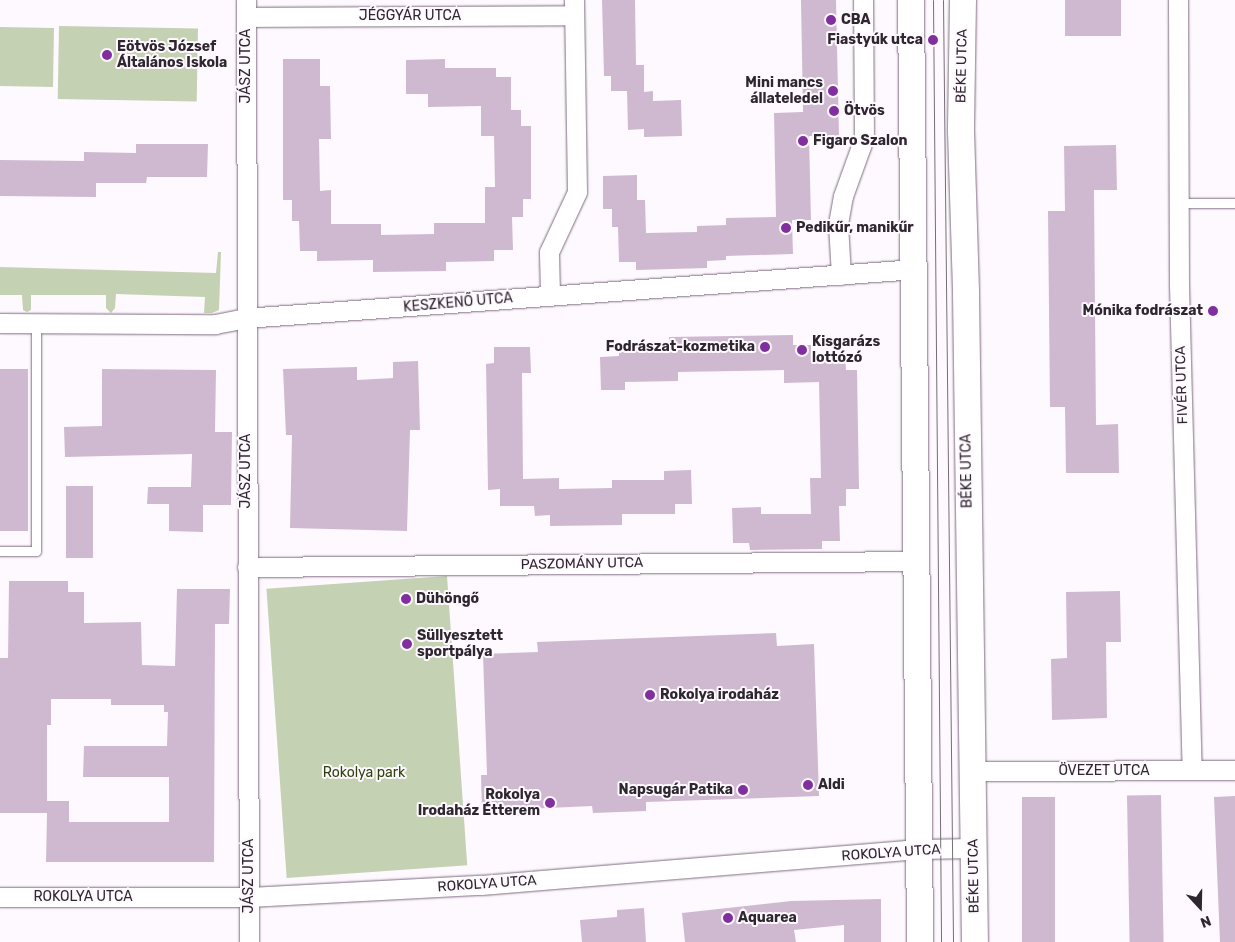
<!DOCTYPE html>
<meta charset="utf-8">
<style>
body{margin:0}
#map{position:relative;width:1235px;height:942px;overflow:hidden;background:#fef9fe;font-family:Rubik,sans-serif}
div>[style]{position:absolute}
.green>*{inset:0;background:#c4d1b3;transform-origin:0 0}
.building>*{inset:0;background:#cfb9d1;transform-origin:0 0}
.roads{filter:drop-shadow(0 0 1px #7f6b81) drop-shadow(0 0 1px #7f6b81)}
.service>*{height:9px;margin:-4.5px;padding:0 4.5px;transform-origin:4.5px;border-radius:4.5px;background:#fff}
.minor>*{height:19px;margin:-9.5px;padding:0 9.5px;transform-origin:9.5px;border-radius:9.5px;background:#fff}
.secondary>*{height:26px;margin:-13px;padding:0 13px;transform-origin:13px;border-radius:13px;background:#fff}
.tram>*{height:1px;margin:-0.5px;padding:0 0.5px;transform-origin:0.5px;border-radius:0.5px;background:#756e76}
.dots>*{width:14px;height:14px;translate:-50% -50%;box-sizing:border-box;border:2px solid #fef9fe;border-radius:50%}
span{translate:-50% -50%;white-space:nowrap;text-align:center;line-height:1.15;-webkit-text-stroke:4px #fef9fe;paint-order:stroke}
.street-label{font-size:14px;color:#2f2730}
.poi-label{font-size:14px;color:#2f2730;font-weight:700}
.left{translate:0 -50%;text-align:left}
.right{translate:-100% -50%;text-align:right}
.park-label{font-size:14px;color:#30420b}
.north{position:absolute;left:1175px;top:882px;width:50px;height:50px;-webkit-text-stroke:4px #fef9fe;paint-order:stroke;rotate:159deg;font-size:14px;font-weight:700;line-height:20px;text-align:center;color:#2f2730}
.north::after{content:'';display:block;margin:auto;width:18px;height:22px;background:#2f2730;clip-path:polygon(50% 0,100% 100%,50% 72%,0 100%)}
</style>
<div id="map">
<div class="green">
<i style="left:59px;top:26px;width:139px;height:73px;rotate:1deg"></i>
<i style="left:0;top:27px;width:54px;height:59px;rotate:1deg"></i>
<i style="clip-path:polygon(218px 252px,221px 252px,219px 310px,212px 313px,204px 313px,205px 297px,116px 294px,115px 308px,111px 313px,106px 308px,106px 295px,31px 295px,31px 310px,27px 312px,23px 310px,22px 295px,0 295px,0 267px,216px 273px)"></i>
<i style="left:447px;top:576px;width:290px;height:181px;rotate:86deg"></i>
</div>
<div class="building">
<i style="clip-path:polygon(602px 0,635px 0,636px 65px,644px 65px,644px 92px,653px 91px,653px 101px,681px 100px,682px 136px,644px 137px,644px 129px,628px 130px,627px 91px,611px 91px,611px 76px,604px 76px)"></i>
<i style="clip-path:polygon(801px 0,836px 0,839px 136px,809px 136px,811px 220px,792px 220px,793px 254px,726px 256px,726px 260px,707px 261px,707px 268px,636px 270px,636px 262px,619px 262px,618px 227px,612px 227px,612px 209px,603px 209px,603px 176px,637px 175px,637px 200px,645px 200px,646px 233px,697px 232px,697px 226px,726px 225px,726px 218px,776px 217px,774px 113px,803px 112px)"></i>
<i style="left:1065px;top:0;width:56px;height:36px"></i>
<i style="clip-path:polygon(283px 59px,320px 59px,320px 86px,330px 86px,331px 139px,319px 139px,320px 191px,331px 190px,331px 224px,381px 224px,381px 235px,434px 234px,434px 223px,485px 223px,485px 187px,495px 187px,494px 136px,481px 136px,481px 106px,428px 107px,428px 94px,406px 94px,406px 60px,445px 59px,445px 68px,496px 68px,496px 77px,511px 77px,511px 110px,521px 110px,521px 126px,531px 126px,531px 199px,523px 199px,523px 217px,512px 217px,513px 250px,494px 250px,494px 261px,446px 262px,446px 271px,373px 272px,373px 260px,317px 261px,317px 251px,300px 251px,299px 221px,292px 221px,292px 200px,283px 200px)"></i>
<i style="clip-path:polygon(136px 144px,208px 144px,207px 177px,147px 177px,146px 183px,96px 183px,96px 197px,0 196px,0 160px,84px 161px,84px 152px,136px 153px)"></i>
<i style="clip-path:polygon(1116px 145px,1117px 190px,1094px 190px,1096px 425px,1118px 424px,1119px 473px,1066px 473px,1065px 407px,1050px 407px,1048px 211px,1065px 211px,1064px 146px)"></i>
<i style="clip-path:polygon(793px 335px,793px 345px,811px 345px,811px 355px,845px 354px,846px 370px,857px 370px,859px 489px,846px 489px,846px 506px,839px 506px,840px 541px,822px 541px,822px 549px,750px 550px,749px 543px,733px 543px,732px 508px,761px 507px,761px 514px,811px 514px,810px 478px,821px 478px,819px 382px,784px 383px,784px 370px,678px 372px,678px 381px,625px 382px,625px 390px,601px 390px,600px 357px,619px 356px,619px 347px,669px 346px,669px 337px)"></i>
<i style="clip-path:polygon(494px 347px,530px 347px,531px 373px,522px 373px,523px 479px,559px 478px,559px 489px,612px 488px,612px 480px,664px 480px,664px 471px,691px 470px,692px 504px,675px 504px,675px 514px,622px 514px,622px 525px,550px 526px,550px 515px,535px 516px,534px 506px,500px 506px,500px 489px,488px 490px,486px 364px,494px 363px)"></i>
<i style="clip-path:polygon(418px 361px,420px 430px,410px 430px,407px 531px,290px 528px,292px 435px,286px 435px,283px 369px,357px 367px,357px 380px,393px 378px,393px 362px)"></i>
<i style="left:0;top:369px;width:28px;height:162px"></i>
<i style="clip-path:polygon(102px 369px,216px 370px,215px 432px,232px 432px,231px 505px,203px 505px,203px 532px,169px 531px,169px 504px,147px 504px,148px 487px,191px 487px,192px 454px,65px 457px,64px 427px,102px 426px)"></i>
<i style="left:66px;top:486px;width:27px;height:72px"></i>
<i style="clip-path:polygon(evenodd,9px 581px,68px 581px,68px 592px,84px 592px,84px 623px,141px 622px,142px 665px,175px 666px,177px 589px,230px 589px,229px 624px,215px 624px,214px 862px,46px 862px,47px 813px,0 813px,0 658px,8px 658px,9px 581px,51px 699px,111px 699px,111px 705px,164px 705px,164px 712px,168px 712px,167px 746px,84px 746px,83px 777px,169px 777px,169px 822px,69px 822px,69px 801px,47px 801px,47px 725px,51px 725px,51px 699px)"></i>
<i style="clip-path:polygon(1120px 591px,1121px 642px,1106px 642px,1107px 718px,1052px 720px,1051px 659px,1067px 658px,1066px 592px)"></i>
<i style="clip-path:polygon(776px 633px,777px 646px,814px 644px,819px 796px,646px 802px,646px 811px,593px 813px,592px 806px,526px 809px,527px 815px,504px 816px,504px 810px,482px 811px,481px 775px,487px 775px,483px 654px,538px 652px,537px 642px)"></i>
<i style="left:1161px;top:795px;width:147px;height:34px;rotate:89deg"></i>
<i style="clip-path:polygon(1235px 796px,1235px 942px,1220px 942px,1214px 797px)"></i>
<i style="left:1022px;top:797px;width:33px;height:145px"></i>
<i style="clip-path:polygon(881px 899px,881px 942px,844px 942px,844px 925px,794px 930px,796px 942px,685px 942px,682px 913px,791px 901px)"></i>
<i style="clip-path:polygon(644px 908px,646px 942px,582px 942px,580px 920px,617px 917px,617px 910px)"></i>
</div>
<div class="roads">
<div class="service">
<i style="left:1179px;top:203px;width:56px"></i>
<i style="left:0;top:551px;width:36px"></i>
<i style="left:36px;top:551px;width:228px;rotate:-90deg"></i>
</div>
<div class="minor">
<i style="left:246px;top:0;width:942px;rotate:89.82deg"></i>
<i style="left:1178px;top:0;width:285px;rotate:89.8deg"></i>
<i style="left:1179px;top:285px;width:485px;rotate:88.5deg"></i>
<i style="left:246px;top:17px;width:328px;rotate:-0.3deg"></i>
<i style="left:841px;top:275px;width:51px;rotate:-93.4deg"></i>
<i style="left:838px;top:224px;width:28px;rotate:-80deg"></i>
<i style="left:843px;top:196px;width:62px;rotate:-70.1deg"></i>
<i style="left:864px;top:138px;width:138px;rotate:-90.4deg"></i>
<i style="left:550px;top:294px;width:42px;rotate:-91.4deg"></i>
<i style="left:549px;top:252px;width:66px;rotate:-65deg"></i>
<i style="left:577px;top:192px;width:192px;rotate:-90.9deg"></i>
<i style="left:0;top:323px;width:215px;rotate:0.3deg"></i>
<i style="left:215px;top:324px;width:31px;rotate:-11deg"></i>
<i style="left:245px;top:318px;width:673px;rotate:-4.18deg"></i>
<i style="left:247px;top:567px;width:671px;rotate:-0.51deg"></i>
<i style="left:973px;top:771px;width:262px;rotate:-0.2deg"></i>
<i style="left:0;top:897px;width:249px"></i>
<i style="left:249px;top:897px;width:232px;rotate:-3deg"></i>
<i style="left:481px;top:885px;width:439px;rotate:-4.7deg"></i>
<i style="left:919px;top:849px;width:55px;rotate:-1deg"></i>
</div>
<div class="secondary">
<i style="left:911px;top:0;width:942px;rotate:89.45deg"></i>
<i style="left:963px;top:0;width:131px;rotate:90.9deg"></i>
<i style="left:961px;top:131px;width:162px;rotate:88.2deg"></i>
<i style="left:966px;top:293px;width:649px;rotate:89.21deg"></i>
</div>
</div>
<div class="tram">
<i style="left:933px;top:0;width:942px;rotate:89.51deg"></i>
<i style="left:943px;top:0;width:942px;rotate:89.39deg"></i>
</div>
<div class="dots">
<i style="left:831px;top:20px;background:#812f9f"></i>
<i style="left:933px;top:40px;background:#812f9f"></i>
<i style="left:107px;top:55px;background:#812f9f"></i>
<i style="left:833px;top:91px;background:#812f9f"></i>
<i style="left:834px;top:111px;background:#812f9f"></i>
<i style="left:803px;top:141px;background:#812f9f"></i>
<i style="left:786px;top:228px;background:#812f9f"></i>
<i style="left:1213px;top:311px;background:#812f9f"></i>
<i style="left:765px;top:347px;background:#812f9f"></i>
<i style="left:802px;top:350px;background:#812f9f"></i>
<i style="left:406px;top:599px;background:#812f9f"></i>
<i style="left:407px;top:644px;background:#812f9f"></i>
<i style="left:650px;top:695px;background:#812f9f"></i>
<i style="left:808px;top:785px;background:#812f9f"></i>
<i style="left:743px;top:790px;background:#812f9f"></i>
<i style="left:550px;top:803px;background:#812f9f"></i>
<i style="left:728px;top:918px;background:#812f9f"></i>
</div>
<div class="street-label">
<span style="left:410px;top:16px">JÉGGYÁR UTCA</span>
<span style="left:246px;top:66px;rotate:-90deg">JÁSZ UTCA</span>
<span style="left:962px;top:66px;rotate:-89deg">BÉKE UTCA</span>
<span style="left:458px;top:303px;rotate:-5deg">KESZKENŐ UTCA</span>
<span style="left:1182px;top:385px;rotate:-92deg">FIVÉR UTCA</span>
<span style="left:246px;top:471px;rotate:-90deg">JÁSZ UTCA</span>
<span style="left:967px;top:471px;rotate:-91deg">BÉKE UTCA</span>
<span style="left:582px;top:564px;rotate:-1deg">PASZOMÁNY UTCA</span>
<span style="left:1104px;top:771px">ÖVEZET UTCA</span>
<span style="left:891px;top:853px;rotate:-4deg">ROKOLYA UTCA</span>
<span style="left:249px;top:876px;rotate:-90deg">JÁSZ UTCA</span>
<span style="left:974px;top:876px;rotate:-91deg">BÉKE UTCA</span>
<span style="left:487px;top:884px;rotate:-4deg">ROKOLYA UTCA</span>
<span style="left:83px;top:897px">ROKOLYA UTCA</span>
</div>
<div class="poi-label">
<span class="left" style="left:841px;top:20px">CBA</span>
<span class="right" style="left:923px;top:40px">Fiastyúk utca</span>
<span class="left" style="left:117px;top:55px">Eötvös József<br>Általános Iskola</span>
<span class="right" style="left:823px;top:91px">Mini mancs<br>állateledel</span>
<span class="left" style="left:844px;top:111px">Ötvös</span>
<span class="left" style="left:813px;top:141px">Figaro Szalon</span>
<span class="left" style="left:796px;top:228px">Pedikűr, manikűr</span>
<span class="right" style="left:1203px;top:311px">Mónika fodrászat</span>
<span class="left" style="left:812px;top:350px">Kisgarázs<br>lottózó</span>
<span class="right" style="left:755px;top:347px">Fodrászat-kozmetika</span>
<span class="left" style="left:416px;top:599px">Dühöngő</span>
<span class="left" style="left:417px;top:644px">Süllyesztett<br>sportpálya</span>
<span class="left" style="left:660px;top:695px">Rokolya irodaház</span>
<span class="left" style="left:818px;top:785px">Aldi</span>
<span class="right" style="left:733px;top:790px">Napsugár Patika</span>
<span class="right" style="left:540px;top:803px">Rokolya<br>Irodaház Étterem</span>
<span class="left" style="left:738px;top:918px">Aquarea</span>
</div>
<div class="park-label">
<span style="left:364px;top:773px">Rokolya park</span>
</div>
<div class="north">N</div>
</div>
